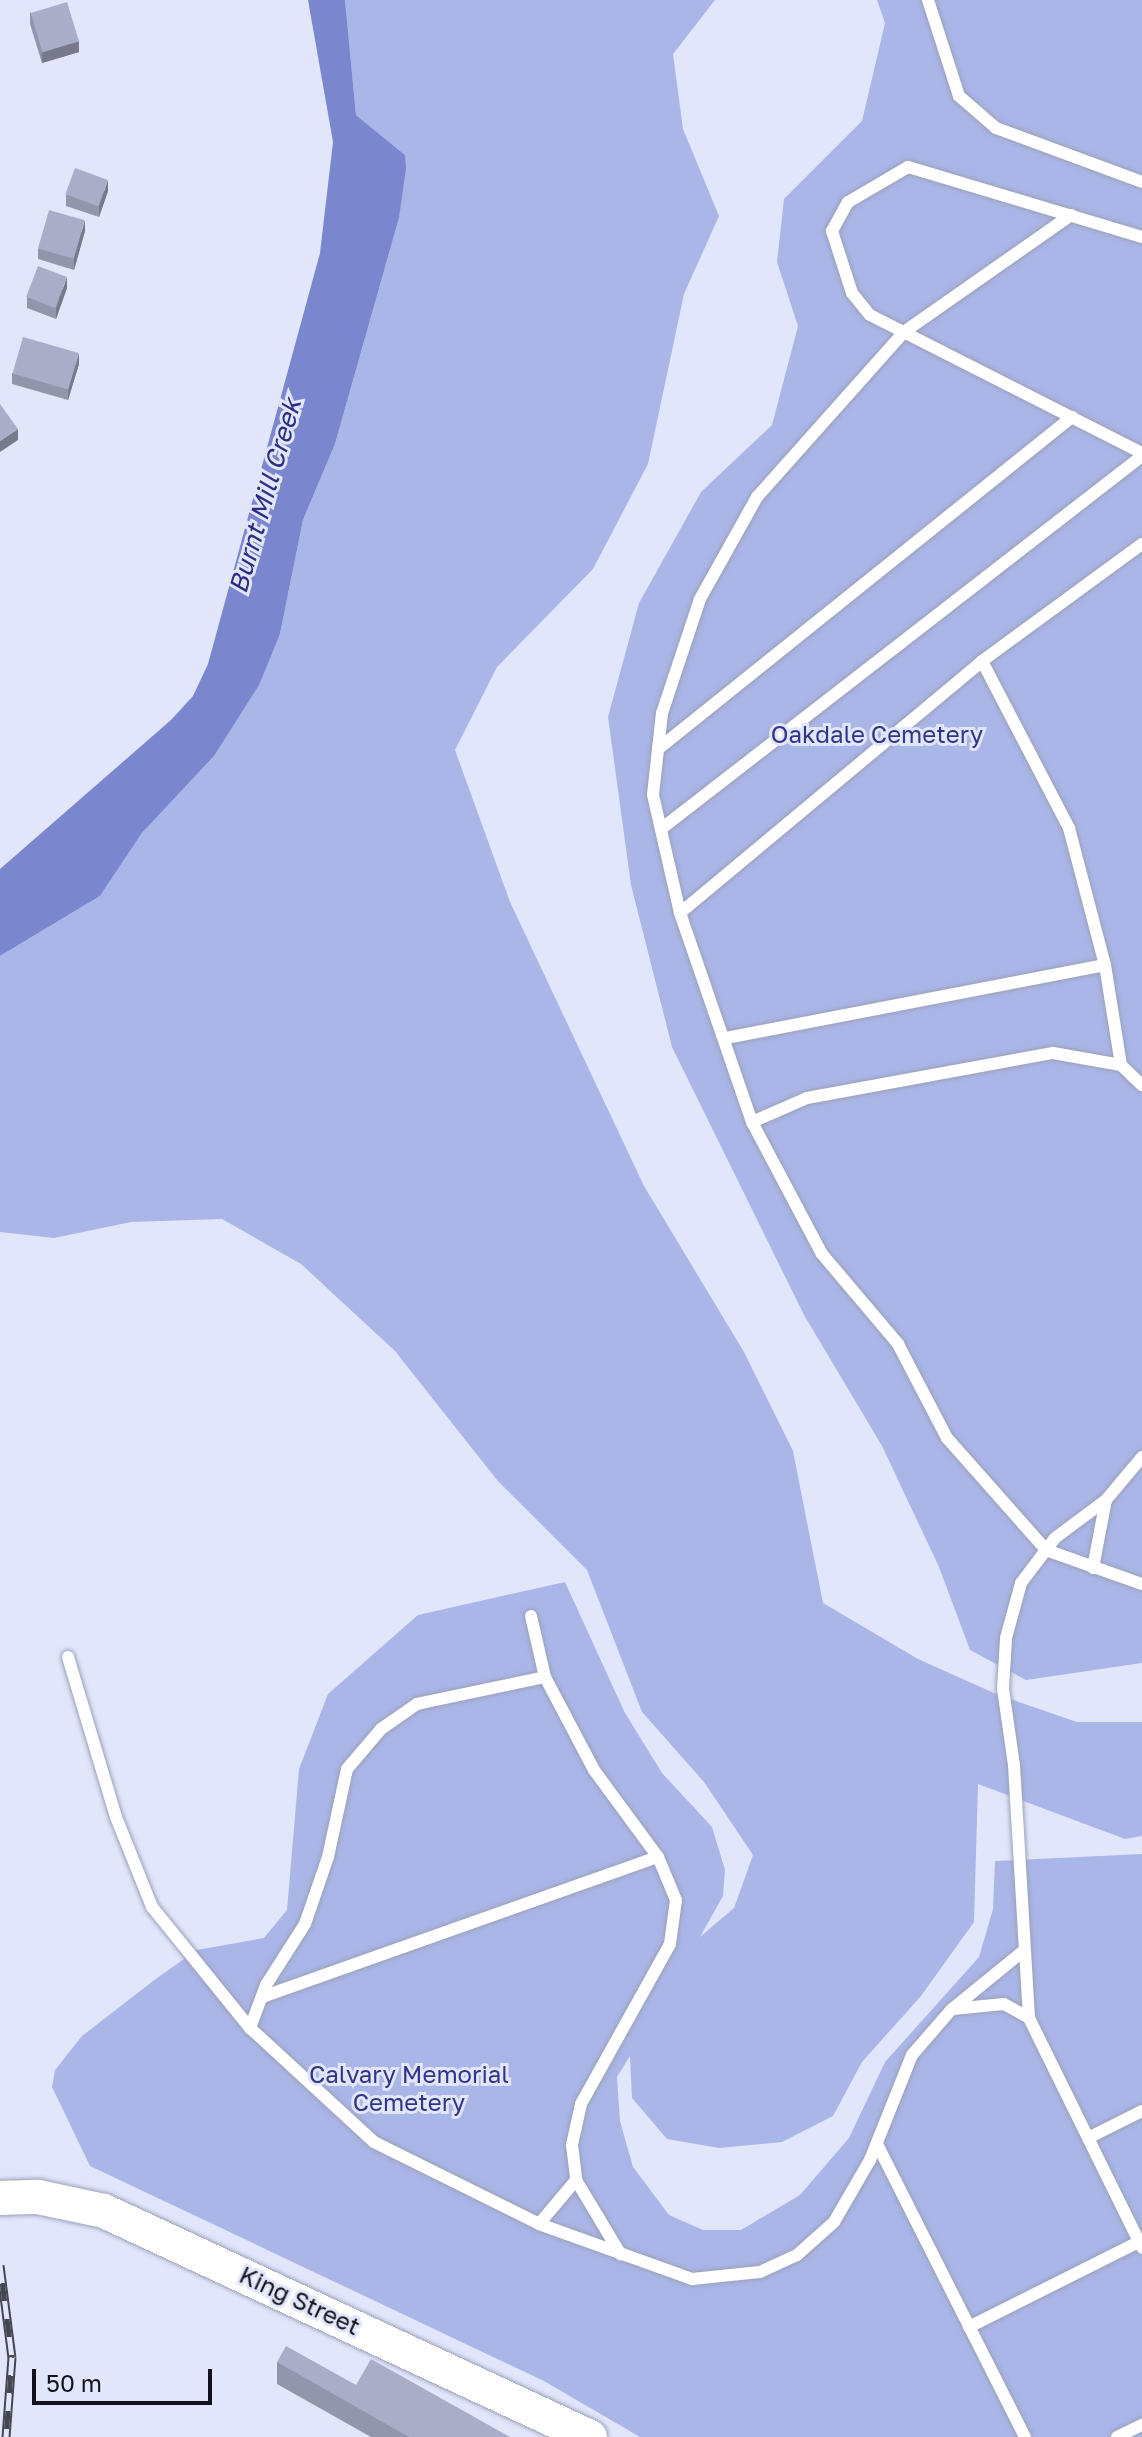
<!DOCTYPE html>
<style>
body{margin:0}
#map{position:relative;width:1142px;height:2437px;overflow:hidden;background:#e1e6fb;font-family:"Golos Text",sans-serif}
div>[style]{position:absolute}
.green>*{inset:0;background:#abb6e8}
.water>*{inset:0;background:#7a87ce}
.roads{filter:drop-shadow(0 0 2px #9ba1ba) drop-shadow(0 0 2px #9ba1ba)}
.lane>*{height:12px;margin:-6px;padding:0 6px;transform-origin:6px;border-radius:6px;background:#fff}
.secondary>*{height:34px;margin:-17px;padding:0 17px;transform-origin:17px;border-radius:17px;background:#fff}
.rail>*{height:9px;margin-top:-4.5px;transform-origin:0;background:repeating-linear-gradient(90deg,#e1e6fb 0 18px,#444652 0 36px);box-sizing:border-box;border-block:2px solid #444652}
.wall>*{inset:0;background:#9196ac}
.shaded-wall>*{inset:0;background:#767a8c}
.building>*{inset:0;background:#a9aec8;transform-origin:0 0}
span{translate:-50% -50%;white-space:nowrap;text-align:center;line-height:1.15;-webkit-text-stroke:6px #e1e6fb;paint-order:stroke}
.park-label{font-size:24px;color:#31368a}
.street-label{font-size:24px;color:#12131c}
.water-label{font-size:26px;color:#2b2e82;font-style:italic}
.scale{position:absolute;left:32px;top:2369px;width:180px;height:36px;box-sizing:border-box;border:4px solid #12131c;border-top:0;padding-left:10px;font-size:24px;line-height:28px;white-space:nowrap;color:#12131c;-webkit-text-stroke:6px #e1e6fb;paint-order:stroke}
</style>
<div id="map">
<div class="green">
<i style="clip-path:polygon(345px 0,715px 0,673px 54px,683px 129px,719px 216px,684px 294px,648px 464px,593px 569px,497px 667px,455px 750px,510px 902px,644px 1186px,744px 1352px,793px 1451px,823px 1603px,918px 1659px,996px 1694px,1077px 1722px,1142px 1722px,1142px 1836px,1125px 1839px,978px 1784px,974px 1922px,921px 1996px,862px 2062px,833px 2116px,782px 2142px,719px 2148px,667px 2139px,632px 2098px,630px 2056px,617px 2077px,620px 2121px,633px 2167px,669px 2215px,703px 2230px,741px 2230px,800px 2195px,849px 2138px,885px 2062px,979px 1957px,993px 1909px,995px 1861px,1142px 1854px,1142px 2437px,640px 2437px,544px 2381px,90px 2166px,52px 2087px,55px 2070px,82px 2036px,157px 1978px,197px 1950px,264px 1938px,287px 1910px,299px 1769px,328px 1694px,418px 1615px,565px 1582px,625px 1713px,662px 1773px,712px 1827px,725px 1870px,723px 1896px,700px 1937px,734px 1908px,753px 1855px,704px 1782px,642px 1712px,587px 1570px,497px 1480px,395px 1351px,301px 1264px,222px 1219px,131px 1222px,54px 1238px,0 1232px,0 956px,100px 896px,142px 833px,214px 756px,280px 634px,303px 520px,335px 444px,399px 218px,405px 155px,356px 115px)"></i>
<i style="clip-path:polygon(877px 0,1142px 0,1142px 1663px,1026px 1680px,970px 1650px,939px 1567px,882px 1446px,804px 1315px,672px 1047px,631px 885px,608px 717px,639px 603px,701px 492px,772px 425px,798px 326px,777px 262px,784px 199px,862px 121px,885px 23px)"></i>
</div>
<div class="water">
<i style="clip-path:polygon(308px 0,345px 0,356px 115px,405px 155px,406px 168px,399px 218px,335px 444px,303px 520px,280px 634px,259px 685px,214px 756px,142px 833px,100px 896px,0 956px,0 869px,171px 720px,193px 696px,208px 664px,320px 253px,333px 142px)"></i>
</div>
<div class="roads">
<div class="lane">
<i style="left:928px;top:0;width:101px;rotate:72.1deg"></i>
<i style="left:959px;top:96px;width:49px;rotate:40.9deg"></i>
<i style="left:996px;top:128px;width:156px;rotate:20.3deg"></i>
<i style="left:1071px;top:215px;width:204px;rotate:145deg"></i>
<i style="left:904px;top:332px;width:221px;rotate:131.7deg"></i>
<i style="left:757px;top:497px;width:117px;rotate:119.2deg"></i>
<i style="left:700px;top:599px;width:120px;rotate:108.4deg"></i>
<i style="left:662px;top:713px;width:82px;rotate:96.3deg"></i>
<i style="left:653px;top:795px;width:121px;rotate:77.1deg"></i>
<i style="left:680px;top:913px;width:221px;rotate:71deg"></i>
<i style="left:752px;top:1122px;width:149px;rotate:62.1deg"></i>
<i style="left:822px;top:1254px;width:118px;rotate:49.8deg"></i>
<i style="left:898px;top:1344px;width:106px;rotate:62.5deg"></i>
<i style="left:947px;top:1438px;width:149px;rotate:48.5deg"></i>
<i style="left:1046px;top:1550px;width:102px;rotate:19.5deg"></i>
<i style="left:1142px;top:237px;width:244px;rotate:-163.3deg"></i>
<i style="left:908px;top:167px;width:69px;rotate:149.7deg"></i>
<i style="left:848px;top:202px;width:33px;rotate:119deg"></i>
<i style="left:832px;top:231px;width:65px;rotate:72.1deg"></i>
<i style="left:852px;top:293px;width:28px;rotate:51deg"></i>
<i style="left:870px;top:315px;width:305px;rotate:26.9deg"></i>
<i style="left:982px;top:661px;width:188px;rotate:62.5deg"></i>
<i style="left:1069px;top:828px;width:142px;rotate:75.3deg"></i>
<i style="left:1105px;top:965px;width:101px;rotate:80.9deg"></i>
<i style="left:658px;top:749px;width:531px;rotate:-38.73deg"></i>
<i style="left:661px;top:829px;width:609px;rotate:-37.79deg"></i>
<i style="left:680px;top:913px;width:393px;rotate:-39.8deg"></i>
<i style="left:982px;top:661px;width:198px;rotate:-36.2deg"></i>
<i style="left:726px;top:1038px;width:386px;rotate:-10.9deg"></i>
<i style="left:752px;top:1122px;width:60px;rotate:-23.6deg"></i>
<i style="left:807px;top:1098px;width:250px;rotate:-10.4deg"></i>
<i style="left:1053px;top:1053px;width:69px;rotate:10deg"></i>
<i style="left:1121px;top:1065px;width:29px;rotate:44deg"></i>
<i style="left:1093px;top:1568px;width:69px;rotate:-79.2deg"></i>
<i style="left:531px;top:1616px;width:63px;rotate:77.1deg"></i>
<i style="left:545px;top:1677px;width:105px;rotate:62.2deg"></i>
<i style="left:594px;top:1770px;width:108px;rotate:53.7deg"></i>
<i style="left:658px;top:1857px;width:47px;rotate:67.3deg"></i>
<i style="left:676px;top:1900px;width:44px;rotate:97.8deg"></i>
<i style="left:670px;top:1944px;width:183px;rotate:119.1deg"></i>
<i style="left:581px;top:2104px;width:42px;rotate:102.4deg"></i>
<i style="left:572px;top:2145px;width:35px;rotate:83deg"></i>
<i style="left:576px;top:2180px;width:87px;rotate:59deg"></i>
<i style="left:68px;top:1657px;width:167px;rotate:73.3deg"></i>
<i style="left:116px;top:1817px;width:97px;rotate:68.2deg"></i>
<i style="left:152px;top:1907px;width:156px;rotate:51deg"></i>
<i style="left:250px;top:2028px;width:168px;rotate:42.6deg"></i>
<i style="left:374px;top:2142px;width:184px;rotate:26.4deg"></i>
<i style="left:539px;top:2224px;width:163px;rotate:19.8deg"></i>
<i style="left:692px;top:2279px;width:68px;rotate:-5.9deg"></i>
<i style="left:760px;top:2272px;width:41px;rotate:-24.7deg"></i>
<i style="left:797px;top:2255px;width:50px;rotate:-41.7deg"></i>
<i style="left:834px;top:2222px;width:72px;rotate:-59.9deg"></i>
<i style="left:870px;top:2160px;width:113px;rotate:-68.2deg"></i>
<i style="left:912px;top:2055px;width:60px;rotate:-49.1deg"></i>
<i style="left:951px;top:2010px;width:92px;rotate:-39.2deg"></i>
<i style="left:262px;top:1997px;width:420px;rotate:-19.5deg"></i>
<i style="left:953px;top:2009px;width:51px;rotate:-5.6deg"></i>
<i style="left:1004px;top:2004px;width:29px;rotate:29deg"></i>
<i style="left:1029px;top:2018px;width:256px;rotate:63.8deg"></i>
<i style="left:1029px;top:2018px;width:253px;rotate:-93.4deg"></i>
<i style="left:1014px;top:1765px;width:77px;rotate:-98.2deg"></i>
<i style="left:1003px;top:1689px;width:51px;rotate:-86.6deg"></i>
<i style="left:1006px;top:1638px;width:57px;rotate:-74.7deg"></i>
<i style="left:1021px;top:1583px;width:56px;rotate:-52.9deg"></i>
<i style="left:1055px;top:1538px;width:64px;rotate:-36.7deg"></i>
<i style="left:1106px;top:1500px;width:56px;rotate:-50.1deg"></i>
<i style="left:250px;top:2028px;width:46px;rotate:-69.6deg"></i>
<i style="left:266px;top:1985px;width:72px;rotate:-57.4deg"></i>
<i style="left:305px;top:1924px;width:71px;rotate:-71.1deg"></i>
<i style="left:328px;top:1857px;width:90px;rotate:-77.8deg"></i>
<i style="left:347px;top:1769px;width:52px;rotate:-49.6deg"></i>
<i style="left:381px;top:1729px;width:44px;rotate:-34.8deg"></i>
<i style="left:417px;top:1704px;width:131px;rotate:-11.9deg"></i>
<i style="left:1088px;top:2138px;width:60px;rotate:-26.6deg"></i>
<i style="left:877px;top:2144px;width:328px;rotate:63.2deg"></i>
<i style="left:539px;top:2224px;width:57px;rotate:-49.9deg"></i>
<i style="left:969px;top:2327px;width:190px;rotate:-26.6deg"></i>
<i style="left:1117px;top:2437px;width:28px;rotate:-26deg"></i>
</div>
<div class="secondary">
<i style="left:0;top:2198px;width:38px;rotate:-2deg"></i>
<i style="left:38px;top:2197px;width:67px;rotate:12deg"></i>
<i style="left:104px;top:2211px;width:536px;rotate:24.94deg"></i>
</div>
</div>
<div class="rail">
<i style="left:0;top:2265px;width:93px;rotate:82.6deg"></i>
<i style="left:12px;top:2357px;width:80px;rotate:94.3deg"></i>
</div>
<div class="wall">
<i style="clip-path:polygon(30px 12px,79px 52px,42px 63px,30px 24px)"></i>
<i style="clip-path:polygon(108px 191px,99px 217px,66px 206px,66px 195px)"></i>
<i style="clip-path:polygon(85px 231px,74px 270px,38px 259px,38px 248px)"></i>
<i style="clip-path:polygon(67px 288px,56px 319px,27px 308px,27px 297px)"></i>
<i style="clip-path:polygon(79px 364px,68px 400px,12px 384px,12px 373px)"></i>
<i style="clip-path:polygon(277px 2362px,356px 2385px,510px 2437px,371px 2437px,277px 2384px)"></i>
</div>
<div class="shaded-wall">
<i style="clip-path:polygon(79px 41px,79px 52px,42px 63px,42px 52px)"></i>
<i style="clip-path:polygon(108px 180px,108px 191px,99px 217px,99px 206px)"></i>
<i style="clip-path:polygon(85px 220px,85px 231px,74px 270px,74px 258px)"></i>
<i style="clip-path:polygon(67px 277px,67px 288px,56px 319px,56px 308px)"></i>
<i style="clip-path:polygon(79px 353px,79px 364px,68px 400px,68px 389px)"></i>
<i style="clip-path:polygon(18px 429px,18px 440px,0 452px,0 441px)"></i>
</div>
<div class="building">
<i style="left:67px;top:2px;width:41px;height:38px;rotate:73deg"></i>
<i style="left:75px;top:168px;width:35px;height:28px;rotate:20deg"></i>
<i style="left:49px;top:210px;width:37px;height:40px;rotate:16deg"></i>
<i style="left:38px;top:266px;width:31px;height:33px;rotate:21deg"></i>
<i style="left:23px;top:337px;width:58px;height:38px;rotate:16deg"></i>
<i style="clip-path:polygon(0 404px,18px 429px,0 441px)"></i>
<i style="clip-path:polygon(286px 2346px,356px 2385px,371px 2359px,510px 2437px,409px 2437px,277px 2362px)"></i>
</div>
<div class="park-label">
<span style="left:877px;top:734px">Oakdale Cemetery</span>
<span style="left:409px;top:2088px">Calvary Memorial<br>Cemetery</span>
</div>
<div class="street-label">
<span style="left:300px;top:2300px;rotate:25deg">King Street</span>
</div>
<div class="water-label">
<span style="left:265px;top:496px;rotate:-74deg">Burnt Mill Creek</span>
</div>
<div class="scale">50 m</div>
</div>
